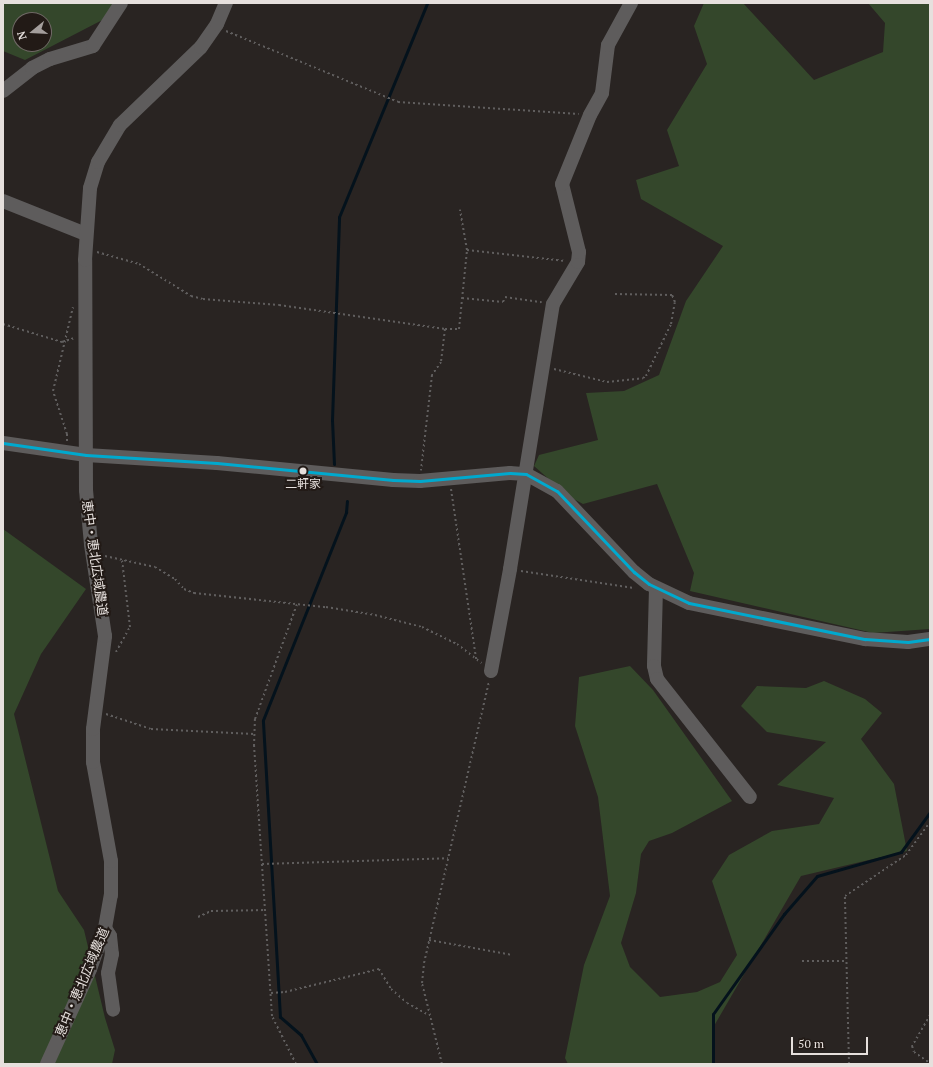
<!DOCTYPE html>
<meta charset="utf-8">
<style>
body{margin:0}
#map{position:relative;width:933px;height:1067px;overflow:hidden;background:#292422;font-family:"PT Serif","Noto Sans JP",serif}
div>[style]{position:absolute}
.green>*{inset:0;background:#34472b}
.stream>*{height:3px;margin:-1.5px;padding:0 1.5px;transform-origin:1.5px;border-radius:1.5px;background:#04121c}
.path>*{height:2px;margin-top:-1px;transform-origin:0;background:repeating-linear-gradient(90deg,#605e5e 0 2px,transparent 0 5px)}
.minor>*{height:14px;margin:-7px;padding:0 7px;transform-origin:7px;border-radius:7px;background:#5e5c5c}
.bus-1>*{height:3px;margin:-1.5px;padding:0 1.5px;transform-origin:1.5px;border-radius:1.5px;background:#00a9ce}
.dots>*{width:11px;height:11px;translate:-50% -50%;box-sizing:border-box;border:2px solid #221a16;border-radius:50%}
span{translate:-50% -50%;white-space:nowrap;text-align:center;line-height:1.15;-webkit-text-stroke:4px #221a16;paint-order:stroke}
.bus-label{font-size:12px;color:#e6e0dd}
.street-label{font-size:13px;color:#e6e0dd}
.frame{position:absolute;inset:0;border:4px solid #e6e0dd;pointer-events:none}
.north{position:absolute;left:12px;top:12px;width:40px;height:40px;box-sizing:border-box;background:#221a16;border:1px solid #706966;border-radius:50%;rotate:252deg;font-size:11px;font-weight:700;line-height:16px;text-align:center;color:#e6e0dd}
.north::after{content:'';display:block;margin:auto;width:14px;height:18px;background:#a49e9c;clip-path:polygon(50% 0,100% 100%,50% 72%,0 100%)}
.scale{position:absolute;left:791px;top:1037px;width:77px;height:18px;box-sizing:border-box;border:2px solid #e6e0dd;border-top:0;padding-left:5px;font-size:12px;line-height:14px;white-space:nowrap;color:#e6e0dd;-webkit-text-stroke:3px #221a16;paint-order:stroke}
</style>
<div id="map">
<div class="green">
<i style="clip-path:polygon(evenodd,3px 3px,114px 3px,112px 15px,25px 60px,3px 51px,3px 3px,20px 20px,44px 20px,44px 44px,20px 44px,20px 20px)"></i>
<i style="clip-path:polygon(704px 3px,743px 3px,814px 80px,883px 52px,885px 23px,868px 3px,930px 3px,930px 629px,873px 633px,690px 591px,694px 573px,657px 484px,583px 504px,568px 496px,534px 466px,539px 455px,598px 440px,586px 393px,624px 391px,659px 375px,686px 301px,723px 246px,641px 199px,636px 180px,679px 166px,667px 130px,707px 64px,694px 26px)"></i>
<i style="clip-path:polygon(3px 529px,86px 589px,41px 654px,14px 714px,58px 891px,84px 930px,105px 1018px,115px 1050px,112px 1064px,3px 1064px)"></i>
<i style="clip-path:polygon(630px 666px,653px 690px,732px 801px,672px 833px,649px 841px,641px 854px,636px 893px,621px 943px,630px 967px,660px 997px,697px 992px,720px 982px,737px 955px,712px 881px,729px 855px,772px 831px,819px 824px,834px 798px,777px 785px,826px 742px,767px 732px,741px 706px,757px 686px,806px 688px,824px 681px,865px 699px,882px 713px,861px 739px,894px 784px,907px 851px,801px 876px,714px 1026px,715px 1064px,568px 1064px,565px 1058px,584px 965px,610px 896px,598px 797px,575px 726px,579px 677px)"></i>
</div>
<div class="stream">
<i style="left:334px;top:464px;width:44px;rotate:-92.6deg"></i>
<i style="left:332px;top:420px;width:203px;rotate:-88deg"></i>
<i style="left:339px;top:217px;width:231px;rotate:-67.6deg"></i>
<i style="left:317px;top:1064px;width:33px;rotate:-119deg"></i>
<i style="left:301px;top:1035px;width:28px;rotate:-139deg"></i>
<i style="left:280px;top:1017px;width:297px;rotate:-93.3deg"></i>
<i style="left:263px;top:720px;width:224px;rotate:-68.2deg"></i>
<i style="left:346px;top:512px;width:11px;rotate:-85deg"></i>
<i style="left:713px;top:1064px;width:50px;rotate:-90deg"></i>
<i style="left:713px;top:1014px;width:123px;rotate:-54.6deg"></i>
<i style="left:784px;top:914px;width:50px;rotate:-49deg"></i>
<i style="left:817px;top:876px;width:87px;rotate:-15.9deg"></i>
<i style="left:901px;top:852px;width:49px;rotate:-54.1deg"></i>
</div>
<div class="path">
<i style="left:226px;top:31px;width:186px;rotate:22.4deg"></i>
<i style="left:398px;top:102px;width:181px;rotate:3.8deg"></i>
<i style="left:467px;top:250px;width:99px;rotate:6.4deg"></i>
<i style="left:97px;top:252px;width:44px;rotate:15.9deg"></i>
<i style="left:139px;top:264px;width:61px;rotate:31.6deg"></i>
<i style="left:191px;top:296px;width:12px;rotate:14deg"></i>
<i style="left:203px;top:299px;width:76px;rotate:4.5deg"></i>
<i style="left:279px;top:305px;width:168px;rotate:8.2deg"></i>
<i style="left:445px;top:329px;width:33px;rotate:97deg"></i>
<i style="left:441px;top:362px;width:16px;rotate:125deg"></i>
<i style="left:432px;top:375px;width:96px;rotate:96.6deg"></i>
<i style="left:462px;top:298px;width:41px;rotate:5.6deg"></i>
<i style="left:503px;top:302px;width:5px;rotate:-68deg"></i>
<i style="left:505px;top:297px;width:37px;rotate:8deg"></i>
<i style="left:3px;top:324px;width:62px;rotate:17deg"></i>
<i style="left:62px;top:342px;width:13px;rotate:-18deg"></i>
<i style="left:445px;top:329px;width:14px"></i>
<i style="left:459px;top:329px;width:79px;rotate:-84.2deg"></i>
<i style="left:467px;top:250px;width:41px;rotate:-99.9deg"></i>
<i style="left:554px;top:369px;width:55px;rotate:13.8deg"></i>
<i style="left:607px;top:382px;width:36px;rotate:-6deg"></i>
<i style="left:643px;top:378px;width:4px;rotate:-34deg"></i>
<i style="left:646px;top:376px;width:58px;rotate:-64.3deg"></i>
<i style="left:671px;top:324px;width:22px;rotate:-80deg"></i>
<i style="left:675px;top:302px;width:8px;rotate:-113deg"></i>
<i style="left:672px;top:295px;width:58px;rotate:-179deg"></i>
<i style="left:67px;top:441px;width:7px;rotate:-90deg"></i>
<i style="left:67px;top:434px;width:45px;rotate:-108deg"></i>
<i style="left:53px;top:391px;width:86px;rotate:-76.6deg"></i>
<i style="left:451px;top:489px;width:172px;rotate:81.6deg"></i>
<i style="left:105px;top:556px;width:51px;rotate:12.4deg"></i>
<i style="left:155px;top:567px;width:23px;rotate:31deg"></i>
<i style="left:175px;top:579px;width:13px;rotate:48deg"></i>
<i style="left:184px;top:589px;width:11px;rotate:22deg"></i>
<i style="left:194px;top:593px;width:133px;rotate:6.1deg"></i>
<i style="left:326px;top:607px;width:50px;rotate:9.3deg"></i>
<i style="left:375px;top:615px;width:49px;rotate:14.3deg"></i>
<i style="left:422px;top:627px;width:39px;rotate:26deg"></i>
<i style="left:457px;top:644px;width:31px;rotate:38deg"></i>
<i style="left:521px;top:571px;width:114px;rotate:8.6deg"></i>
<i style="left:116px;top:652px;width:29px;rotate:-61deg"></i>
<i style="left:130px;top:627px;width:67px;rotate:-96.8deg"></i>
<i style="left:106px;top:714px;width:47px;rotate:18.4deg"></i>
<i style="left:151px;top:729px;width:103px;rotate:2.8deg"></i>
<i style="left:262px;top:864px;width:186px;rotate:-1.8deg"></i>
<i style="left:198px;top:917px;width:14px;rotate:-25deg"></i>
<i style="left:211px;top:911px;width:54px;rotate:-1.1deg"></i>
<i style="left:429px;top:940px;width:84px;rotate:10.2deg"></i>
<i style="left:802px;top:961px;width:44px"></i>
<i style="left:271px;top:993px;width:14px;rotate:-4deg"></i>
<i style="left:285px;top:992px;width:97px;rotate:-13.7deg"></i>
<i style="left:379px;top:969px;width:23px;rotate:59deg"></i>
<i style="left:391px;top:989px;width:21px;rotate:41deg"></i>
<i style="left:407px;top:1003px;width:25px;rotate:29deg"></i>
<i style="left:930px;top:1015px;width:36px;rotate:120deg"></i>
<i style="left:912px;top:1046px;width:6px;rotate:72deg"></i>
<i style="left:914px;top:1052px;width:19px;rotate:35deg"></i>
<i style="left:296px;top:1064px;width:54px;rotate:-116.6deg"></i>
<i style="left:272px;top:1016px;width:271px;rotate:-93.8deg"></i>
<i style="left:254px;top:746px;width:27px;rotate:-88deg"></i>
<i style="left:255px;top:719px;width:122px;rotate:-69.9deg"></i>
<i style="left:442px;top:1064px;width:83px;rotate:-103.9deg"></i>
<i style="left:422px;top:983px;width:20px;rotate:-84deg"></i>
<i style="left:424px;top:963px;width:289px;rotate:-77deg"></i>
<i style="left:849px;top:1064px;width:168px;rotate:-91.4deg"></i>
<i style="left:845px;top:896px;width:73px;rotate:-33.9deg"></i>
<i style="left:906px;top:855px;width:41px;rotate:-54deg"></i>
</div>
<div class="minor">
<i style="left:3px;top:91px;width:37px;rotate:-38deg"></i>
<i style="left:32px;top:68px;width:20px;rotate:-27deg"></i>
<i style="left:50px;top:59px;width:45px;rotate:-16.8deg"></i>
<i style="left:93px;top:46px;width:51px;rotate:-56.9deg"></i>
<i style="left:3px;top:201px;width:89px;rotate:21.7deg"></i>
<i style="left:3px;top:443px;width:84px;rotate:8.2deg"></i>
<i style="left:86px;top:455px;width:131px;rotate:3.5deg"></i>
<i style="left:217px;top:463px;width:177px;rotate:5.5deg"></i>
<i style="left:393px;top:480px;width:27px;rotate:2deg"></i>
<i style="left:420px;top:481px;width:90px;rotate:-5.1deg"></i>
<i style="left:510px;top:473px;width:16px;rotate:4deg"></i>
<i style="left:526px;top:474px;width:35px;rotate:29deg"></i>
<i style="left:557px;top:491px;width:112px;rotate:46.5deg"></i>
<i style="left:634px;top:572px;width:19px;rotate:39deg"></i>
<i style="left:649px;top:584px;width:44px;rotate:25.4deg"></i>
<i style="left:689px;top:603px;width:180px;rotate:11.6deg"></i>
<i style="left:865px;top:639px;width:43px;rotate:4deg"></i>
<i style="left:908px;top:642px;width:22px;rotate:-8deg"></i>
<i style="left:656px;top:588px;width:78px;rotate:91.5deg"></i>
<i style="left:654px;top:666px;width:13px;rotate:77deg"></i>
<i style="left:657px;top:679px;width:150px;rotate:51.8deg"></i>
<i style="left:491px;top:671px;width:104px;rotate:-79.4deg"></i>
<i style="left:510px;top:569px;width:268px;rotate:-80.8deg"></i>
<i style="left:553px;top:304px;width:49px;rotate:-59.2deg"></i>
<i style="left:578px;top:262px;width:10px;rotate:-84deg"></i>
<i style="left:579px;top:252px;width:70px;rotate:-104deg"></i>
<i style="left:562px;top:184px;width:74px;rotate:-67.9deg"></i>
<i style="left:590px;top:115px;width:25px;rotate:-61deg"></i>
<i style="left:602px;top:93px;width:48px;rotate:-82.9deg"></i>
<i style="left:608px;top:45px;width:48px;rotate:-61.3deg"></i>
<i style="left:105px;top:928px;width:9px;rotate:58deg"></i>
<i style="left:110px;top:936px;width:18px;rotate:84deg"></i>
<i style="left:112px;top:954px;width:19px;rotate:102deg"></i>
<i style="left:108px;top:973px;width:37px;rotate:82deg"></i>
<i style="left:47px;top:1064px;width:104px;rotate:-65.6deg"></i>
<i style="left:90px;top:969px;width:44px;rotate:-69.9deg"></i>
<i style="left:105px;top:928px;width:34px;rotate:-80deg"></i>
<i style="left:111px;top:895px;width:34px;rotate:-90deg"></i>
<i style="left:111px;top:861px;width:101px;rotate:-100.3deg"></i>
<i style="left:93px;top:762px;width:33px;rotate:-90deg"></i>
<i style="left:93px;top:729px;width:94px;rotate:-82.6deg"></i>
<i style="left:105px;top:636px;width:93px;rotate:-98.7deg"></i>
<i style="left:91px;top:544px;width:54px;rotate:-95.3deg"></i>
<i style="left:86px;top:490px;width:230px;rotate:-90.2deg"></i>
<i style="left:85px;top:260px;width:72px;rotate:-86deg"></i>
<i style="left:90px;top:188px;width:27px;rotate:-73deg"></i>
<i style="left:98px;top:162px;width:43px;rotate:-59.3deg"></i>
<i style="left:120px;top:125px;width:112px;rotate:-43.9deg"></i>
<i style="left:201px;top:47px;width:28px;rotate:-55deg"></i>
<i style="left:217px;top:24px;width:23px;rotate:-67deg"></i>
</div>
<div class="bus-1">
<i style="left:3px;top:443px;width:84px;rotate:8.2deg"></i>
<i style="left:86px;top:455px;width:131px;rotate:3.5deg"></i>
<i style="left:217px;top:463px;width:177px;rotate:5.5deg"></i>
<i style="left:393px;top:480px;width:27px;rotate:2deg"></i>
<i style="left:420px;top:481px;width:90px;rotate:-5.1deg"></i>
<i style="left:510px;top:473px;width:16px;rotate:4deg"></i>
<i style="left:526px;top:474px;width:35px;rotate:29deg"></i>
<i style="left:557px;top:491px;width:112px;rotate:46.5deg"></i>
<i style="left:634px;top:572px;width:19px;rotate:39deg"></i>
<i style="left:649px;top:584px;width:44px;rotate:25.4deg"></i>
<i style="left:689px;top:603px;width:180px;rotate:11.6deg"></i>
<i style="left:865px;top:639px;width:43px;rotate:4deg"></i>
<i style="left:908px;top:642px;width:22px;rotate:-8deg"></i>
</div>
<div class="dots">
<i style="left:303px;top:471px;background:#e6e0dd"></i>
</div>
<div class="bus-label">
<span style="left:303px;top:484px">二軒家</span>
</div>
<div class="street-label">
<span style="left:95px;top:558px;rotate:82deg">恵中・恵北広域農道</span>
<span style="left:82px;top:982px;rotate:-67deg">恵中・恵北広域農道</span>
</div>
<div class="frame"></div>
<div class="north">N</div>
<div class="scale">50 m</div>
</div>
